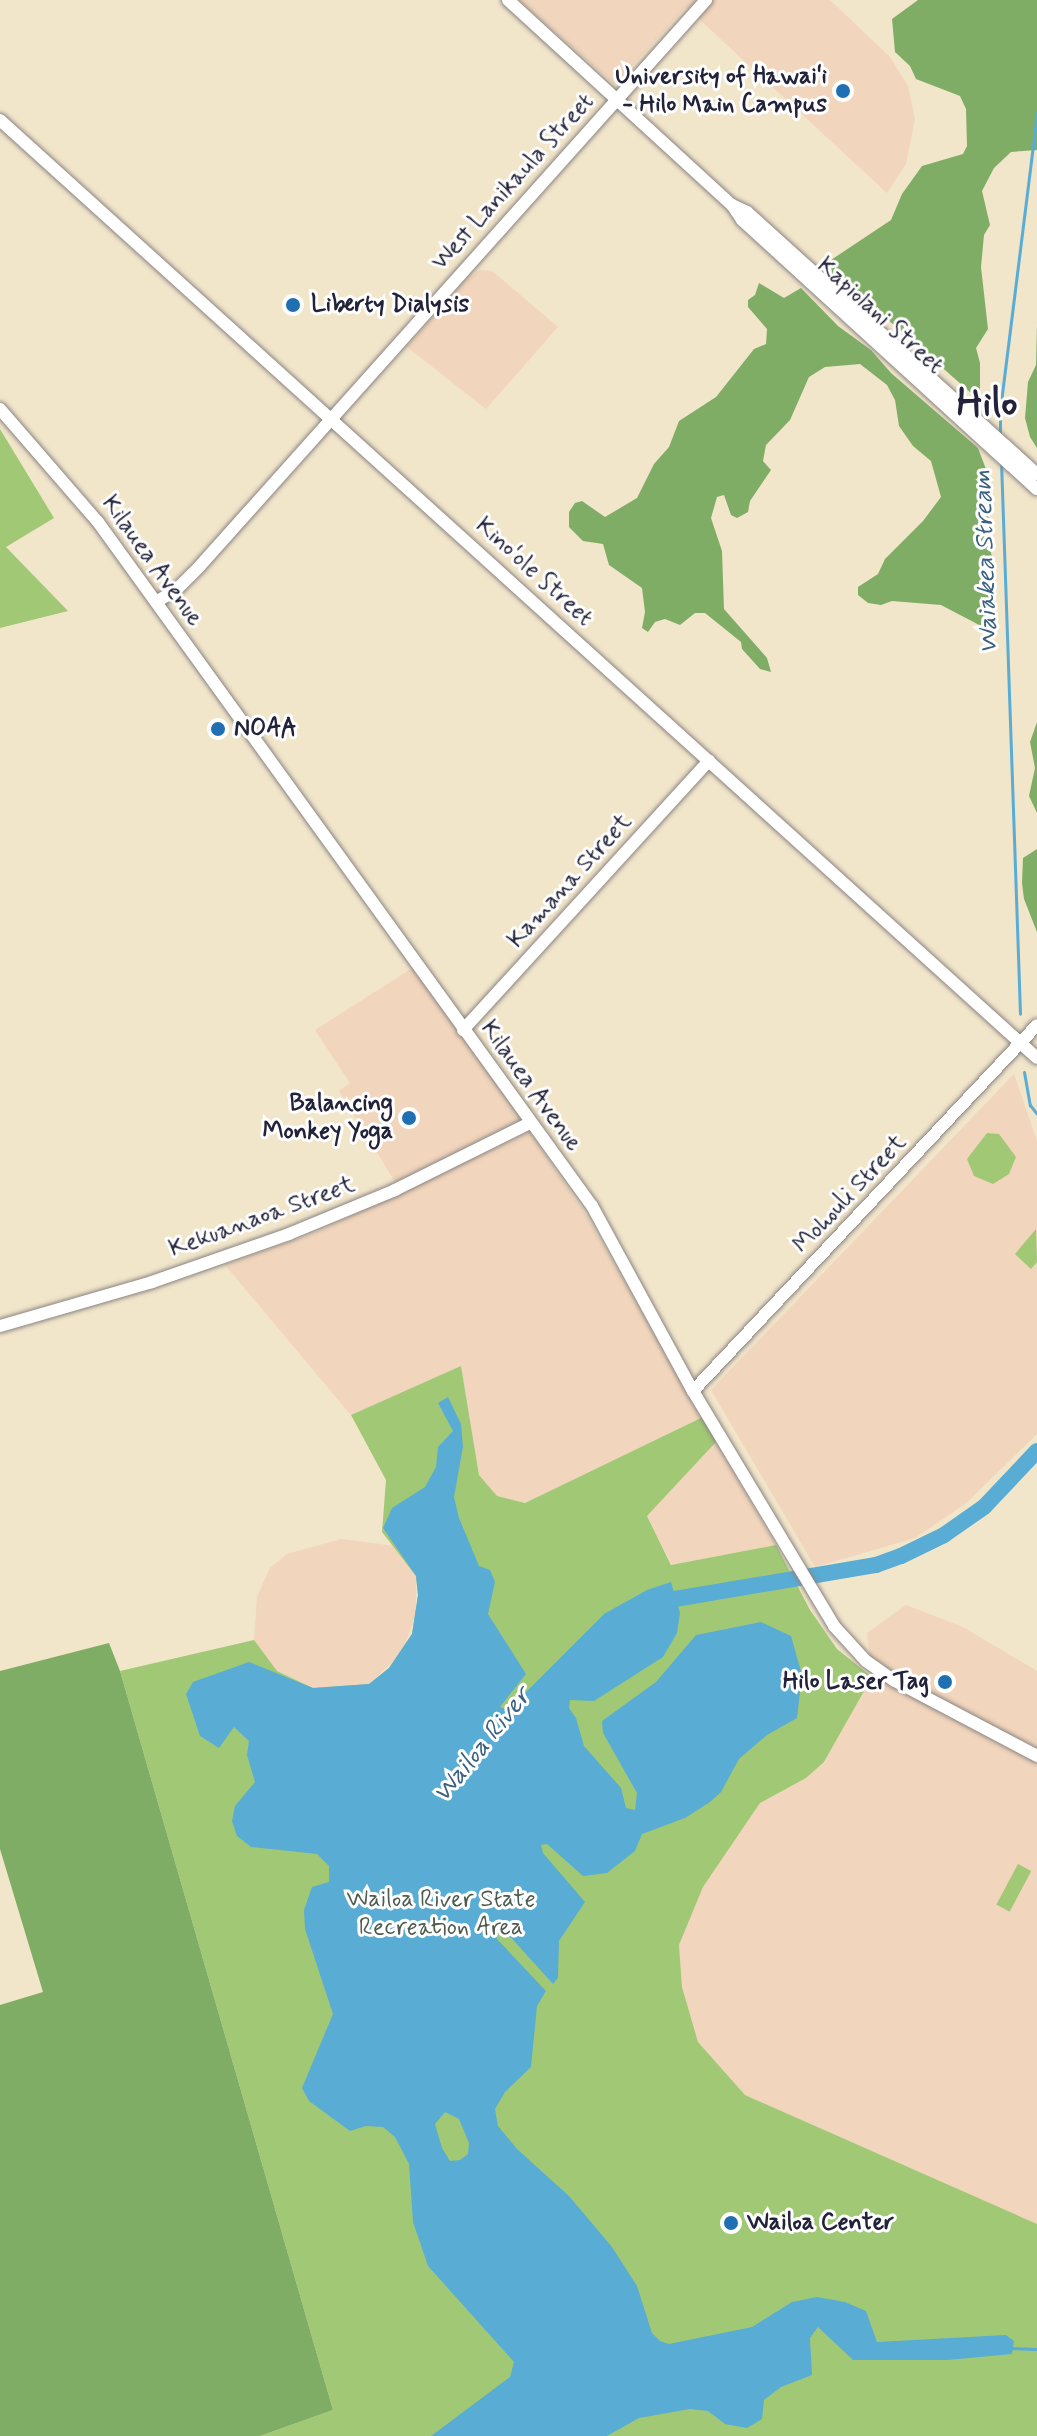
<!DOCTYPE html>
<meta charset="utf-8">
<style>
body{margin:0}
#map{position:relative;width:1037px;height:2436px;overflow:hidden;background:#f1e5ca;font-family:Mynerve,sans-serif}
div>[style]{position:absolute}
.built>*{inset:0;background:#f1d5bc}
.green>*{inset:0;background:#a1c975;transform-origin:0 0}
.forest>*{inset:0;background:#80ad66}
.water>*{inset:0;background:#59acd4}
.stream>*{height:3px;margin:-1.5px;padding:0 1.5px;transform-origin:1.5px;border-radius:1.5px;background:#59acd4}
.river>*{height:16px;margin:-8px;padding:0 8px;transform-origin:8px;border-radius:8px;background:#59acd4}
.roads{filter:drop-shadow(0 0 2px #8a8482) drop-shadow(0 0 2px #8a8482)}
.minor>*{height:12px;margin:-6px;padding:0 6px;transform-origin:6px;border-radius:6px;background:#fff}
.dots>*{width:22px;height:22px;translate:-50% -50%;box-sizing:border-box;border:4px solid #fff;border-radius:50%}
span{translate:-50% -50%;white-space:nowrap;text-align:center;line-height:1.15;-webkit-text-stroke:6px #fff;paint-order:stroke}
.poi-label{font-size:24px;color:#22223b;font-weight:700}
.right{translate:-100% -50%;text-align:right}
.left{translate:0 -50%;text-align:left}
.street-label{font-size:24px;color:#22223b}
.park-label{font-size:24px;color:#4e5c4f}
.water-label{font-size:26px;color:#3b6080;font-style:italic}
.town-label{font-size:40px;color:#22223b;font-weight:700}
</style>
<div id="map">
<div class="built">
<i style="clip-path:polygon(519px 0,830px 0,890px 57px,908px 86px,915px 119px,906px 164px,887px 193px,686px 7px,615px 85px)"></i>
<i style="clip-path:polygon(480px 270px,492px 271px,558px 327px,486px 409px,407px 347px,466px 279px)"></i>
<i style="clip-path:polygon(414px 967px,524px 1121px,397px 1185px,339px 1091px,350px 1083px,315px 1030px)"></i>
<i style="clip-path:polygon(1014px 1074px,1037px 1141px,1037px 1434px,965px 1504px,915px 1538px,815px 1567px,711px 1390px)"></i>
<i style="clip-path:polygon(530px 1132px,586px 1215px,703px 1417px,525px 1503px,497px 1496px,479px 1475px,461px 1367px,351px 1415px,225px 1265px,310px 1235px)"></i>
<i style="clip-path:polygon(716px 1442px,776px 1545px,672px 1565px,647px 1516px)"></i>
<i style="clip-path:polygon(341px 1539px,395px 1546px,416px 1576px,416px 1614px,402px 1653px,369px 1684px,313px 1688px,277px 1671px,263px 1656px,254px 1640px,257px 1597px,270px 1568px,287px 1554px)"></i>
<i style="clip-path:polygon(906px 1605px,963px 1627px,1037px 1671px,1037px 2224px,745px 2095px,698px 2042px,682px 1987px,679px 1945px,703px 1887px,760px 1803px,806px 1778px,824px 1762px,872px 1677px,867px 1633px)"></i>
</div>
<div class="green">
<i style="clip-path:polygon(0 429px,54px 518px,6px 547px,68px 611px,0 628px)"></i>
<i style="clip-path:polygon(987px 1133px,999px 1134px,1016px 1157px,1009px 1174px,993px 1184px,974px 1176px,967px 1159px)"></i>
<i style="clip-path:polygon(1036px 1229px,1037px 1262px,1031px 1269px,1015px 1254px)"></i>
<i style="clip-path:polygon(461px 1366px,479px 1475px,497px 1496px,525px 1503px,703px 1417px,716px 1442px,647px 1516px,671px 1565px,776px 1545px,810px 1610px,837px 1649px,872px 1677px,824px 1762px,806px 1778px,760px 1803px,703px 1887px,679px 1945px,682px 1987px,698px 2042px,745px 2095px,1037px 2224px,1037px 2436px,260px 2436px,333px 2410px,120px 1671px,254px 1640px,277px 1671px,313px 1688px,369px 1684px,389px 1668px,412px 1634px,418px 1596px,416px 1576px,382px 1532px,386px 1480px,351px 1415px)"></i>
<i style="left:1018px;top:1864px;width:15px;height:46px;rotate:28deg"></i>
</div>
<div class="forest">
<i style="clip-path:polygon(918px 0,1037px 0,1037px 150px,1011px 152px,994px 168px,982px 191px,990px 225px,984px 235px,981px 267px,988px 329px,976px 348px,980px 363px,980px 391px,971px 393px,861px 296px,853px 284px,832px 274px,831px 260px,891px 220px,902px 194px,922px 166px,963px 154px,967px 146px,966px 109px,960px 96px,916px 79px,910px 66px,895px 52px,892px 19px)"></i>
<i style="clip-path:polygon(759px 283px,784px 298px,801px 288px,838px 326px,871px 350px,891px 373px,978px 448px,992px 485px,989px 508px,991px 553px,996px 567px,994px 617px,983px 627px,941px 605px,892px 601px,881px 605px,868px 603px,858px 595px,858px 587px,878px 574px,885px 559px,923px 521px,941px 497px,931px 461px,913px 446px,899px 426px,895px 400px,887px 385px,860px 364px,825px 367px,809px 377px,790px 420px,766px 445px,763px 461px,771px 470px,750px 501px,748px 512px,737px 518px,731px 515px,724px 495px,717px 497px,711px 518px,722px 551px,724px 609px,767px 658px,771px 672px,760px 669px,742px 649px,741px 642px,705px 613px,695px 613px,680px 625px,665px 619px,655px 622px,648px 632px,642px 628px,645px 612px,642px 588px,609px 565px,603px 544px,583px 541px,569px 527px,569px 512px,575px 503px,582px 501px,605px 517px,637px 498px,654px 464px,669px 447px,679px 421px,716px 397px,754px 349px,766px 344px,767px 329px,748px 307px,748px 300px,755px 295px)"></i>
<i style="clip-path:polygon(1037px 325px,1037px 448px,1030px 437px,1025px 418px,1028px 382px,1036px 365px)"></i>
<i style="clip-path:polygon(1037px 722px,1037px 813px,1029px 796px,1035px 768px,1030px 742px)"></i>
<i style="clip-path:polygon(1037px 849px,1037px 932px,1024px 899px,1022px 883px,1023px 858px)"></i>
<i style="clip-path:polygon(109px 1643px,120px 1671px,333px 2410px,260px 2436px,0 2436px,0 2005px,43px 1992px,0 1849px,0 1671px)"></i>
</div>
<div class="water">
<i style="clip-path:polygon(evenodd,448px 1397px,461px 1424px,463px 1447px,454px 1497px,459px 1518px,479px 1566px,490px 1570px,495px 1582px,488px 1614px,526px 1674px,500px 1707px,508px 1710px,604px 1614px,647px 1590px,671px 1582px,680px 1613px,677px 1633px,663px 1657px,594px 1701px,570px 1700px,569px 1708px,576px 1718px,584px 1746px,621px 1788px,626px 1808px,635px 1810px,637px 1793px,603px 1733px,602px 1721px,656px 1682px,696px 1635px,761px 1622px,791px 1636px,802px 1675px,797px 1718px,767px 1735px,739px 1759px,721px 1792px,710px 1802px,685px 1818px,642px 1834px,635px 1851px,607px 1873px,583px 1876px,547px 1844px,541px 1845px,543px 1853px,585px 1902px,559px 1941px,558px 1978px,553px 1984px,506px 1932px,497px 1934px,497px 1939px,546px 1991px,537px 2006px,531px 2067px,505px 2092px,495px 2109px,498px 2126px,517px 2149px,569px 2196px,612px 2247px,637px 2286px,652px 2333px,660px 2341px,669px 2344px,752px 2327px,792px 2302px,817px 2297px,845px 2302px,866px 2311px,877px 2342px,1006px 2335px,1014px 2341px,1012px 2354px,948px 2360px,853px 2360px,818px 2327px,810px 2338px,812px 2375px,781px 2387px,764px 2400px,762px 2419px,747px 2428px,725px 2424px,708px 2411px,690px 2409px,639px 2418px,607px 2436px,431px 2436px,510px 2377px,514px 2362px,428px 2266px,413px 2222px,409px 2164px,395px 2137px,383px 2127px,366px 2126px,350px 2131px,309px 2101px,302px 2088px,333px 2014px,305px 1929px,304px 1910px,312px 1887px,329px 1882px,329px 1866px,317px 1854px,251px 1847px,237px 1836px,232px 1821px,235px 1806px,255px 1782px,247px 1755px,249px 1741px,234px 1727px,219px 1748px,200px 1736px,186px 1694px,193px 1682px,249px 1662px,313px 1688px,369px 1684px,389px 1668px,412px 1634px,418px 1595px,416px 1576px,383px 1528px,392px 1508px,425px 1487px,436px 1467px,438px 1447px,453px 1431px,438px 1403px,448px 1397px,445px 2112px,459px 2119px,469px 2143px,468px 2154px,460px 2160px,450px 2161px,442px 2148px,435px 2124px,445px 2112px)"></i>
</div>
<div class="stream">
<i style="left:1000px;top:434px;width:24px;rotate:-90deg"></i>
<i style="left:1000px;top:410px;width:300px;rotate:-82.9deg"></i>
<i style="left:1001px;top:461px;width:553px;rotate:88.03deg"></i>
<i style="left:1024px;top:1072px;width:34px;rotate:80deg"></i>
<i style="left:1030px;top:1105px;width:11px;rotate:52deg"></i>
<i style="left:1009px;top:2348px;width:28px;rotate:2deg"></i>
</div>
<div class="river">
<i style="left:659px;top:1607px;width:18px;rotate:-27deg"></i>
<i style="left:675px;top:1599px;width:204px;rotate:-9.6deg"></i>
<i style="left:876px;top:1565px;width:27px;rotate:-20deg"></i>
<i style="left:901px;top:1556px;width:48px;rotate:-26deg"></i>
<i style="left:944px;top:1535px;width:49px;rotate:-35deg"></i>
<i style="left:984px;top:1507px;width:77px;rotate:-46.6deg"></i>
</div>
<div class="roads">
<div class="minor">
<i style="left:508px;top:0;width:304px;rotate:42.5deg"></i>
<i style="left:732px;top:205px;width:18px;rotate:56deg"></i>
<i style="left:742px;top:220px;width:399px;rotate:42.4deg"></i>
<i style="left:0;top:120px;width:1398px;rotate:42.13deg"></i>
<i style="left:732px;top:205px;width:17px;rotate:25deg"></i>
<i style="left:747px;top:212px;width:391px;rotate:42.1deg"></i>
<i style="left:0;top:409px;width:150px;rotate:49.1deg"></i>
<i style="left:98px;top:522px;width:844px;rotate:54.16deg"></i>
<i style="left:592px;top:1206px;width:211px;rotate:61.4deg"></i>
<i style="left:693px;top:1391px;width:274px;rotate:59deg"></i>
<i style="left:834px;top:1626px;width:47px;rotate:47.6deg"></i>
<i style="left:866px;top:1661px;width:35px;rotate:35deg"></i>
<i style="left:895px;top:1681px;width:161px;rotate:27.8deg"></i>
<i style="left:156px;top:602px;width:23px;rotate:-31deg"></i>
<i style="left:176px;top:590px;width:33px;rotate:-45deg"></i>
<i style="left:199px;top:567px;width:761px;rotate:-48.2deg"></i>
<i style="left:463px;top:1030px;width:365px;rotate:-47.6deg"></i>
<i style="left:0;top:1326px;width:158px;rotate:-16.1deg"></i>
<i style="left:152px;top:1282px;width:145px;rotate:-19.3deg"></i>
<i style="left:289px;top:1234px;width:115px;rotate:-22.5deg"></i>
<i style="left:395px;top:1190px;width:151px;rotate:-26.4deg"></i>
<i style="left:693px;top:1391px;width:502px;rotate:-46.77deg"></i>
</div>
</div>
<div class="dots">
<i style="left:843px;top:91px;background:#1f6fb2"></i>
<i style="left:293px;top:305px;background:#1f6fb2"></i>
<i style="left:218px;top:729px;background:#1f6fb2"></i>
<i style="left:409px;top:1118px;background:#1f6fb2"></i>
<i style="left:945px;top:1682px;background:#1f6fb2"></i>
<i style="left:731px;top:2223px;background:#1f6fb2"></i>
</div>
<div class="poi-label">
<span class="right" style="left:827px;top:91px">University of Hawaiʻi<br>- Hilo Main Campus</span>
<span class="left" style="left:311px;top:305px">Liberty Dialysis</span>
<span class="left" style="left:234px;top:729px">NOAA</span>
<span class="right" style="left:393px;top:1118px">Balancing<br>Monkey Yoga</span>
<span class="right" style="left:929px;top:1682px">Hilo Laser Tag</span>
<span class="left" style="left:747px;top:2223px">Wailoa Center</span>
</div>
<div class="street-label">
<span style="left:513px;top:182px;rotate:-48deg">West Lanikaula Street</span>
<span style="left:880px;top:316px;rotate:42deg">Kapiolani Street</span>
<span style="left:152px;top:561px;rotate:54deg">Kilauea Avenue</span>
<span style="left:534px;top:572px;rotate:42deg">Kinoʻole Street</span>
<span style="left:570px;top:881px;rotate:-48deg">Kamana Street</span>
<span style="left:531px;top:1086px;rotate:54deg">Kilauea Avenue</span>
<span style="left:850px;top:1194px;rotate:-47deg">Mohouli Street</span>
<span style="left:262px;top:1217px;rotate:-20deg">Kekuanaoa Street</span>
</div>
<div class="park-label">
<span style="left:441px;top:1914px">Wailoa River State<br>Recreation Area</span>
</div>
<div class="water-label">
<span style="left:987px;top:562px;rotate:-92deg">Waiakea Stream</span>
<span style="left:483px;top:1746px;rotate:-51deg">Wailoa River</span>
</div>
<div class="town-label">
<span style="left:987px;top:404px">Hilo</span>
</div>
</div>
